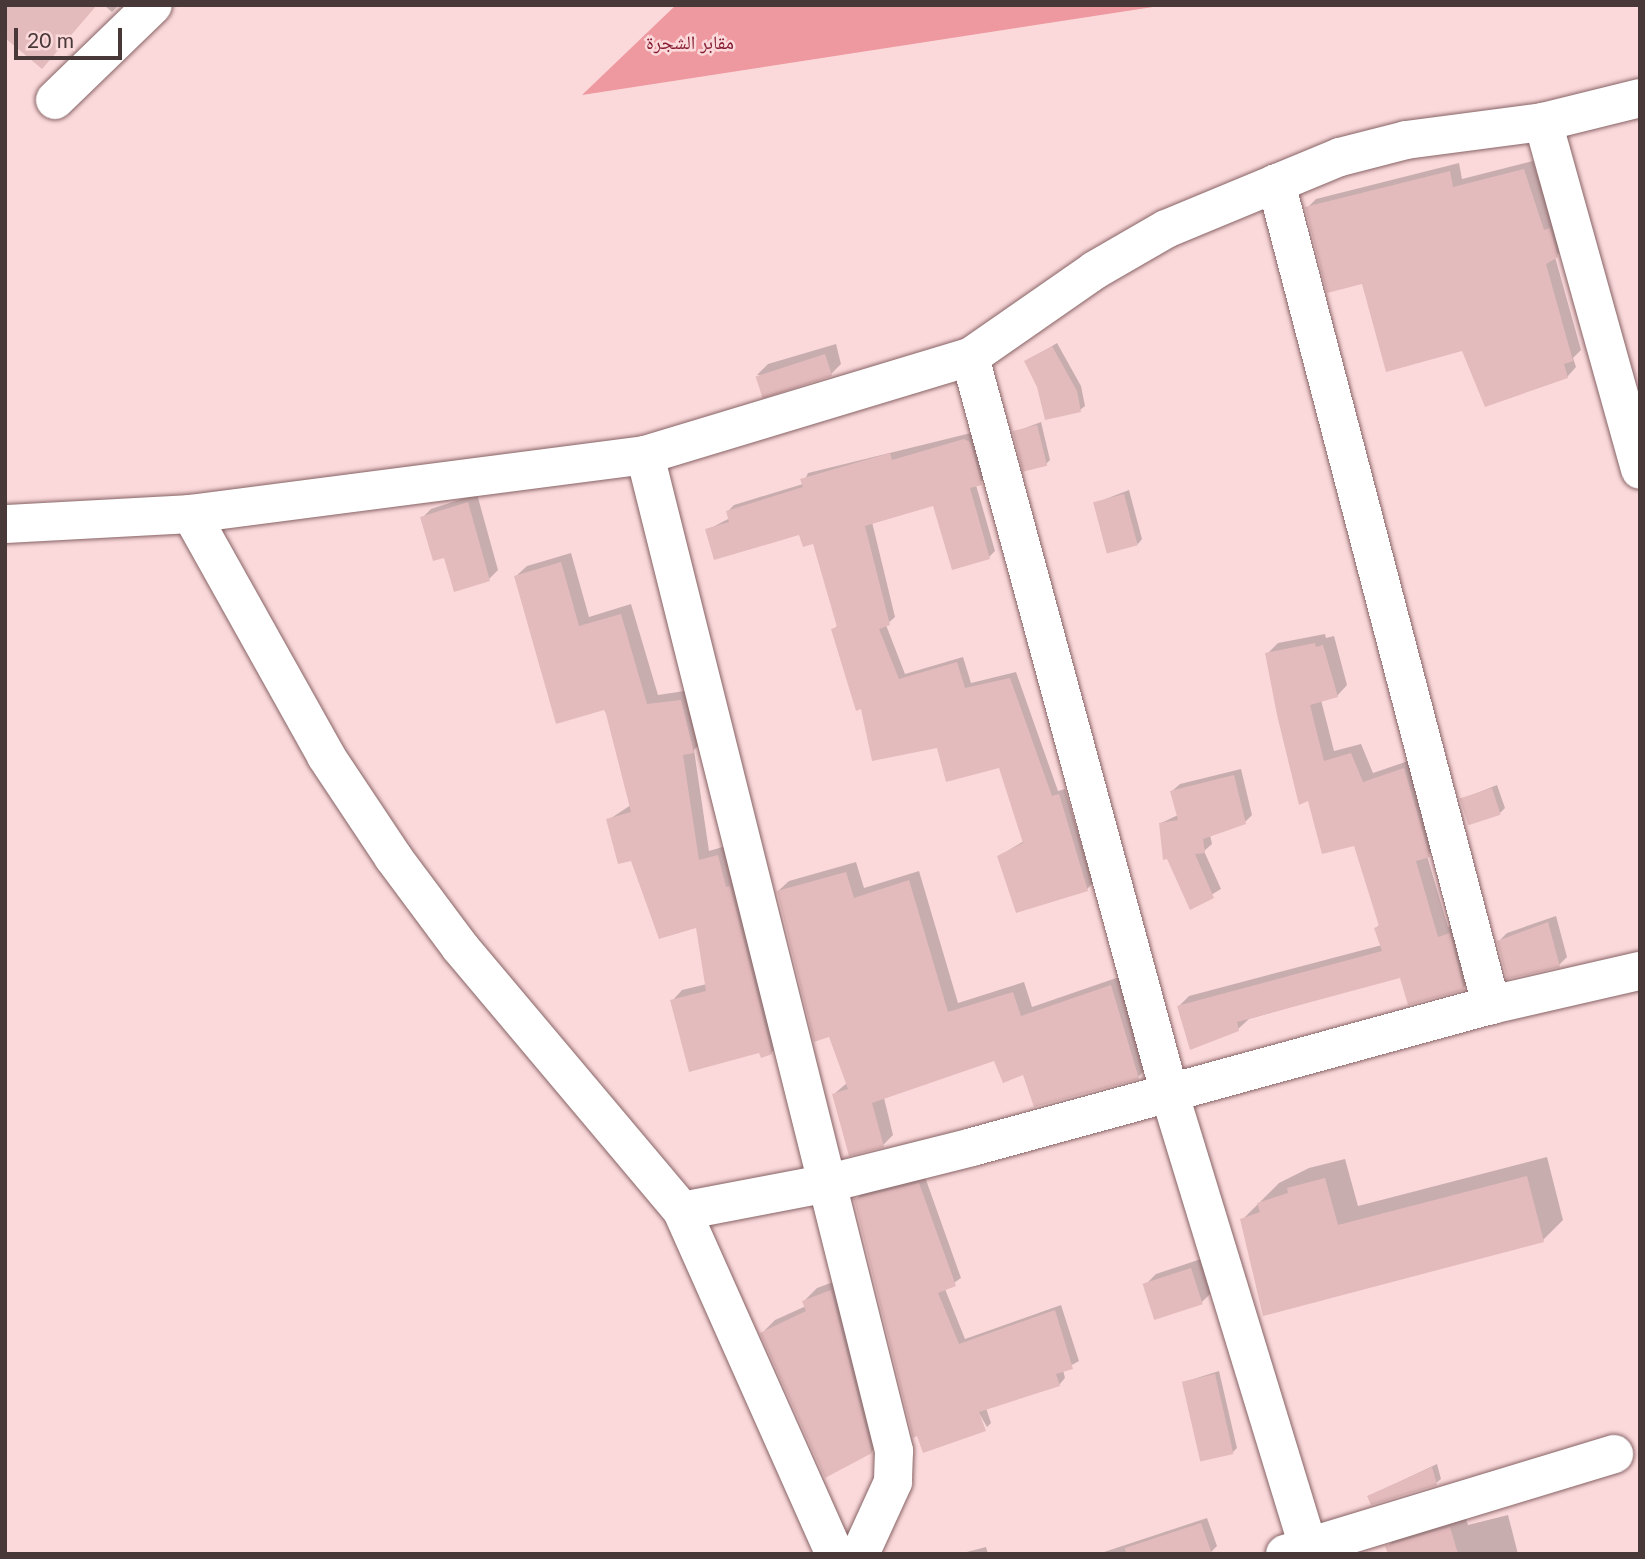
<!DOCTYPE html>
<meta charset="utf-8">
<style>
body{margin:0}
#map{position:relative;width:1645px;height:1559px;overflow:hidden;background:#fbd9db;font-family:Lato,"Noto Naskh Arabic",sans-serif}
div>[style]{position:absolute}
.green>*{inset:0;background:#ee989f}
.shadow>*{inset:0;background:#0003}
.building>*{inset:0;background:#e4bbbd;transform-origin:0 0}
.roads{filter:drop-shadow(0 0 2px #876365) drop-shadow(0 0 2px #876365)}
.street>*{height:38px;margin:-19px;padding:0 19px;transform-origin:19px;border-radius:19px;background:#fff}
span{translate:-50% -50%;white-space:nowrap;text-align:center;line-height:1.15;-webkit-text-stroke:5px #fbd9db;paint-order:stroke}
.park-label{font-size:19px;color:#851b31}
.frame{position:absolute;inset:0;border:7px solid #483838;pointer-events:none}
.scale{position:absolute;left:14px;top:28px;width:108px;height:32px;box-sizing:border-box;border:4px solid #483838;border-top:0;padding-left:9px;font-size:21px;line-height:24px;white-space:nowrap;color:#483838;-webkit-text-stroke:5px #fbd9db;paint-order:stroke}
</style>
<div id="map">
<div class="green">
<i style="clip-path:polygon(676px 5px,1166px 5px,582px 95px)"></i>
</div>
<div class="shadow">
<i style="clip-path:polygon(104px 5px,119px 5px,112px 12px)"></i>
<i style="clip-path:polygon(1533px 161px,1553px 223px,1566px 246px,1555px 257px,1581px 350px,1573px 358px,1576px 367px,1567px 377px,1486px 405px,1463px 349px,1363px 282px,1307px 208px,1316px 199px,1459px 163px,1462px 179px)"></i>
<i style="clip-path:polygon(1057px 343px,1081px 386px,1085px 406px,1080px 410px,1039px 386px,1026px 362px)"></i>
<i style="clip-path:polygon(836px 344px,841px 364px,831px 374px,757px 375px,768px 364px)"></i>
<i style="clip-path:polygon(1041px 422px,1050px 460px,1046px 464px,1015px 432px)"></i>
<i style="clip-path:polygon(971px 433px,987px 477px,976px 485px,995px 551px,989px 557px,934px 504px,872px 522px,895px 617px,886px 625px,905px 674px,963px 657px,971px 683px,1016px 672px,1058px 791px,1065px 789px,1093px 883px,1087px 889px,999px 856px,1024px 841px,1001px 765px,938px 746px,862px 707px,833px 630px,838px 625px,814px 542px,800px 533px,707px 530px,730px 518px,728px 511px,734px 505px,803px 484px,808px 473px)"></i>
<i style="clip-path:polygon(1129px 490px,1142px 539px,1138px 544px,1095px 503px)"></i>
<i style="clip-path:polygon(477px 494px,498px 570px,489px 579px,445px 556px,422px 518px,431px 509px)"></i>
<i style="clip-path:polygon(571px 553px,589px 617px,631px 604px,658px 695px,691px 690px,704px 740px,694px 750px,709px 851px,729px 845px,782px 1042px,771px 1053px,672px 1001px,682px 990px,707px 984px,697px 925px,632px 858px,608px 820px,631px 805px,605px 708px,516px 576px,527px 566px)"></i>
<i style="clip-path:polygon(1325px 634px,1326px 638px,1334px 636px,1347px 685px,1337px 696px,1321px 700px,1334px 751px,1361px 744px,1373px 773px,1414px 759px,1439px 845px,1427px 856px,1448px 927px,1460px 924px,1474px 978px,1463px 988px,1401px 976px,1249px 1019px,1238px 1029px,1179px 1006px,1189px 996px,1382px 945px,1376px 928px,1380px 924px,1355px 844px,1267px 654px,1278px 643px)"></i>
<i style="clip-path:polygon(1241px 769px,1252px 815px,1245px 822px,1210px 835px,1212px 844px,1204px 851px,1221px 889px,1191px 907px,1161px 823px,1178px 815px,1172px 791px,1180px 784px)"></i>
<i style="clip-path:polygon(1497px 785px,1505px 808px,1500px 813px,1462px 799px)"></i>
<i style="clip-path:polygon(856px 862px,864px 888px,919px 871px,958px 1003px,1024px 982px,1032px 1007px,1122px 976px,1148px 1067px,1138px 1077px,1024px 1073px,995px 1059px,884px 1098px,893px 1135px,883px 1145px,834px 1094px,847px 1083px,778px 891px,789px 881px)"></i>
<i style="clip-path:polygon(1556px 916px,1567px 957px,1559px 965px,1499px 941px,1507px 933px)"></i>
<i style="clip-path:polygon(1547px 1157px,1563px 1220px,1543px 1240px,1242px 1220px,1279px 1183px,1309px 1168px,1345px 1159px,1358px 1206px)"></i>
<i style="clip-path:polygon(925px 1177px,961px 1278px,945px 1289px,965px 1339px,1061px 1305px,1079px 1361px,1063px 1370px,1065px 1378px,1059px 1385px,986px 1408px,991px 1423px,987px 1427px,974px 1404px,985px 1429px,924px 1451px,918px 1433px,914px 1435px,856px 1200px,862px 1193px)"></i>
<i style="clip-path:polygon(1201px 1259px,1212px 1292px,1202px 1302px,1145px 1285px,1156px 1274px)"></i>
<i style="clip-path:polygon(844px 1278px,884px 1439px,871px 1452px,762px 1333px,775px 1320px,806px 1306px,804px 1301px,817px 1288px)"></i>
<i style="clip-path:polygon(1219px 1371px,1237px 1448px,1232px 1453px,1184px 1382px)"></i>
<i style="clip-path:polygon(1437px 1464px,1441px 1479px,1436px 1483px,1369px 1496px)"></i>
<i style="clip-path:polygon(1464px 1513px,1468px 1525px,1508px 1515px,1518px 1554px,1389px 1554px,1387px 1547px,1402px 1532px)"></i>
<i style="clip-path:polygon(1207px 1518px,1217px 1546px,1211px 1552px,1098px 1554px)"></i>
<i style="clip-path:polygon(986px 1547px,988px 1554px,959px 1554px)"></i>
</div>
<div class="building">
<i style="clip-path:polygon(5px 5px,97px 5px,42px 69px,5px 38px)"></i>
<i style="clip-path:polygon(1524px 169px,1544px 230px,1550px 228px,1558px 257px,1546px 264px,1573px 361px,1564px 364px,1568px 378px,1485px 407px,1462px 351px,1386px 372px,1362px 284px,1327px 293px,1305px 207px,1450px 171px,1453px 187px)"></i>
<i style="clip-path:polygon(1052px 346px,1077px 391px,1081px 412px,1045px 420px,1037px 387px,1024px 361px)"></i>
<i style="left:825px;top:354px;width:23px;height:73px;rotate:72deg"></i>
<i style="left:1037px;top:425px;width:42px;height:25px;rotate:76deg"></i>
<i style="clip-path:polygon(964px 439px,970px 442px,982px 485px,970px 488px,990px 559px,952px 570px,933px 506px,865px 526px,890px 625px,879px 629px,899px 679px,957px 662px,965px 688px,1010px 678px,1052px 796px,1059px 794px,1088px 891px,1016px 913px,997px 856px,1023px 843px,999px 768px,946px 782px,937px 748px,872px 761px,861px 709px,856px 711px,831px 629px,837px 627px,813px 544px,803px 547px,799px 535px,714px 560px,705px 529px,729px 522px,726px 511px,803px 487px,800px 479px,890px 453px,892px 460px)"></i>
<i style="left:1124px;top:494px;width:53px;height:32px;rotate:75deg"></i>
<i style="clip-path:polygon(468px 502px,490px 581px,454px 592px,444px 558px,433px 561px,420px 517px)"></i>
<i style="clip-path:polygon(561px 562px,579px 626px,621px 614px,647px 704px,681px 700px,694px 753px,683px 755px,699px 860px,718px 855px,726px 887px,730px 886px,772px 1054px,761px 1058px,759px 1053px,689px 1072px,670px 1000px,706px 991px,696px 928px,659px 939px,631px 861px,618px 864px,606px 819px,631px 812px,606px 714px,604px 710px,556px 724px,514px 576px)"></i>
<i style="clip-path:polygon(1315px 643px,1316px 647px,1323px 645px,1338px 697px,1310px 705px,1324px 761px,1351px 753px,1363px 782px,1404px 768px,1430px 857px,1416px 861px,1438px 937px,1450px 933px,1464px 990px,1408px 1005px,1400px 978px,1237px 1022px,1239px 1031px,1190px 1050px,1177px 1006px,1382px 951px,1374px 928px,1379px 926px,1354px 846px,1322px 854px,1308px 801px,1299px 805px,1277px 715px,1265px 653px)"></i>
<i style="clip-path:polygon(1234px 775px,1246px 824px,1203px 839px,1205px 853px,1195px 854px,1214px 898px,1190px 910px,1167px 859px,1163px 860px,1159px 823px,1178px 820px,1170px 791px)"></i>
<i style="left:1492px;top:788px;width:28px;height:34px;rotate:72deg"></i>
<i style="clip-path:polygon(846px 872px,854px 898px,909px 880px,948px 1012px,1013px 992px,1021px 1016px,1111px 985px,1139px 1079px,1034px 1107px,1023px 1075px,1003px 1083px,994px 1061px,872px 1103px,884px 1147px,849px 1156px,832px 1094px,848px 1089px,829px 1037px,814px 1042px,777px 891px)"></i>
<i style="clip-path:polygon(1548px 922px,1560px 967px,1507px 979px,1497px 941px)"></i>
<i style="clip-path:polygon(1527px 1176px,1544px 1242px,1263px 1316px,1240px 1219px,1260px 1212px,1257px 1203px,1288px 1193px,1287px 1188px,1325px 1178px,1338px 1225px)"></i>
<i style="clip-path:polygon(919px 1183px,956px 1286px,938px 1293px,959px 1344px,1055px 1310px,1073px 1369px,1056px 1374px,1060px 1386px,979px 1412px,986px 1431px,923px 1453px,917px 1436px,913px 1438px,854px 1199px)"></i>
<i style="left:1191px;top:1268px;width:38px;height:51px;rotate:72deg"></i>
<i style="clip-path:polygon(831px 1290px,872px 1453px,825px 1478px,760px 1333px,806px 1311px,802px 1301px)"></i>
<i style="left:1215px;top:1374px;width:82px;height:34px;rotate:77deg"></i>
<i style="clip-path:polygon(1432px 1467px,1437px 1485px,1371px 1505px,1367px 1496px)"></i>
<i style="clip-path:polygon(1201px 1523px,1212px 1554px,1126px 1554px,1125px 1548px)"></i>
<i style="clip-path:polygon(1450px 1527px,1458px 1554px,1388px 1554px,1385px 1546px)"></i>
</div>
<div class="roads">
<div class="street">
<i style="left:55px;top:100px;width:136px;rotate:-44.1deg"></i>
<i style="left:1543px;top:122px;width:361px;rotate:74.4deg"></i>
<i style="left:1276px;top:183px;width:850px;rotate:75.34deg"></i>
<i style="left:970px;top:357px;width:765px;rotate:74.84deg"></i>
<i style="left:1170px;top:1095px;width:471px;rotate:73deg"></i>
<i style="left:645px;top:455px;width:1027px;rotate:75.96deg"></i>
<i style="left:894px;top:1451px;width:31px;rotate:92deg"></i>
<i style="left:893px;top:1482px;width:79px;rotate:114.6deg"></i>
<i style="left:191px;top:514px;width:277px;rotate:60.8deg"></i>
<i style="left:326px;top:756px;width:121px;rotate:56.4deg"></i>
<i style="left:393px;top:857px;width:112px;rotate:53.3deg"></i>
<i style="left:460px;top:947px;width:345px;rotate:49.9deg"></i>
<i style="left:682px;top:1211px;width:376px;rotate:66deg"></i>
<i style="left:5px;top:524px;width:186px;rotate:-3.1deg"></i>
<i style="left:191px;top:514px;width:458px;rotate:-7.4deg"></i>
<i style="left:645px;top:455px;width:339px;rotate:-16.8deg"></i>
<i style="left:970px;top:357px;width:152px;rotate:-34.8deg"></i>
<i style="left:1095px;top:270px;width:82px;rotate:-30deg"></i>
<i style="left:1166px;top:229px;width:188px;rotate:-22.5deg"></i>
<i style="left:1340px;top:157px;width:68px;rotate:-14.4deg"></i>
<i style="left:1406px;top:140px;width:138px;rotate:-7.5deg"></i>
<i style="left:1543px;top:122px;width:100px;rotate:-13.9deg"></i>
<i style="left:682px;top:1211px;width:150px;rotate:-10.8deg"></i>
<i style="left:829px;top:1183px;width:147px;rotate:-14.1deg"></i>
<i style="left:972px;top:1147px;width:538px;rotate:-15.3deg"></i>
<i style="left:1491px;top:1005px;width:153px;rotate:-12.9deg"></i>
<i style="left:1285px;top:1554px;width:344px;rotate:-16.9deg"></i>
</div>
</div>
<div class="park-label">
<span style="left:690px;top:42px">مقابر الشجرة</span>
</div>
<div class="frame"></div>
<div class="scale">20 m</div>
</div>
